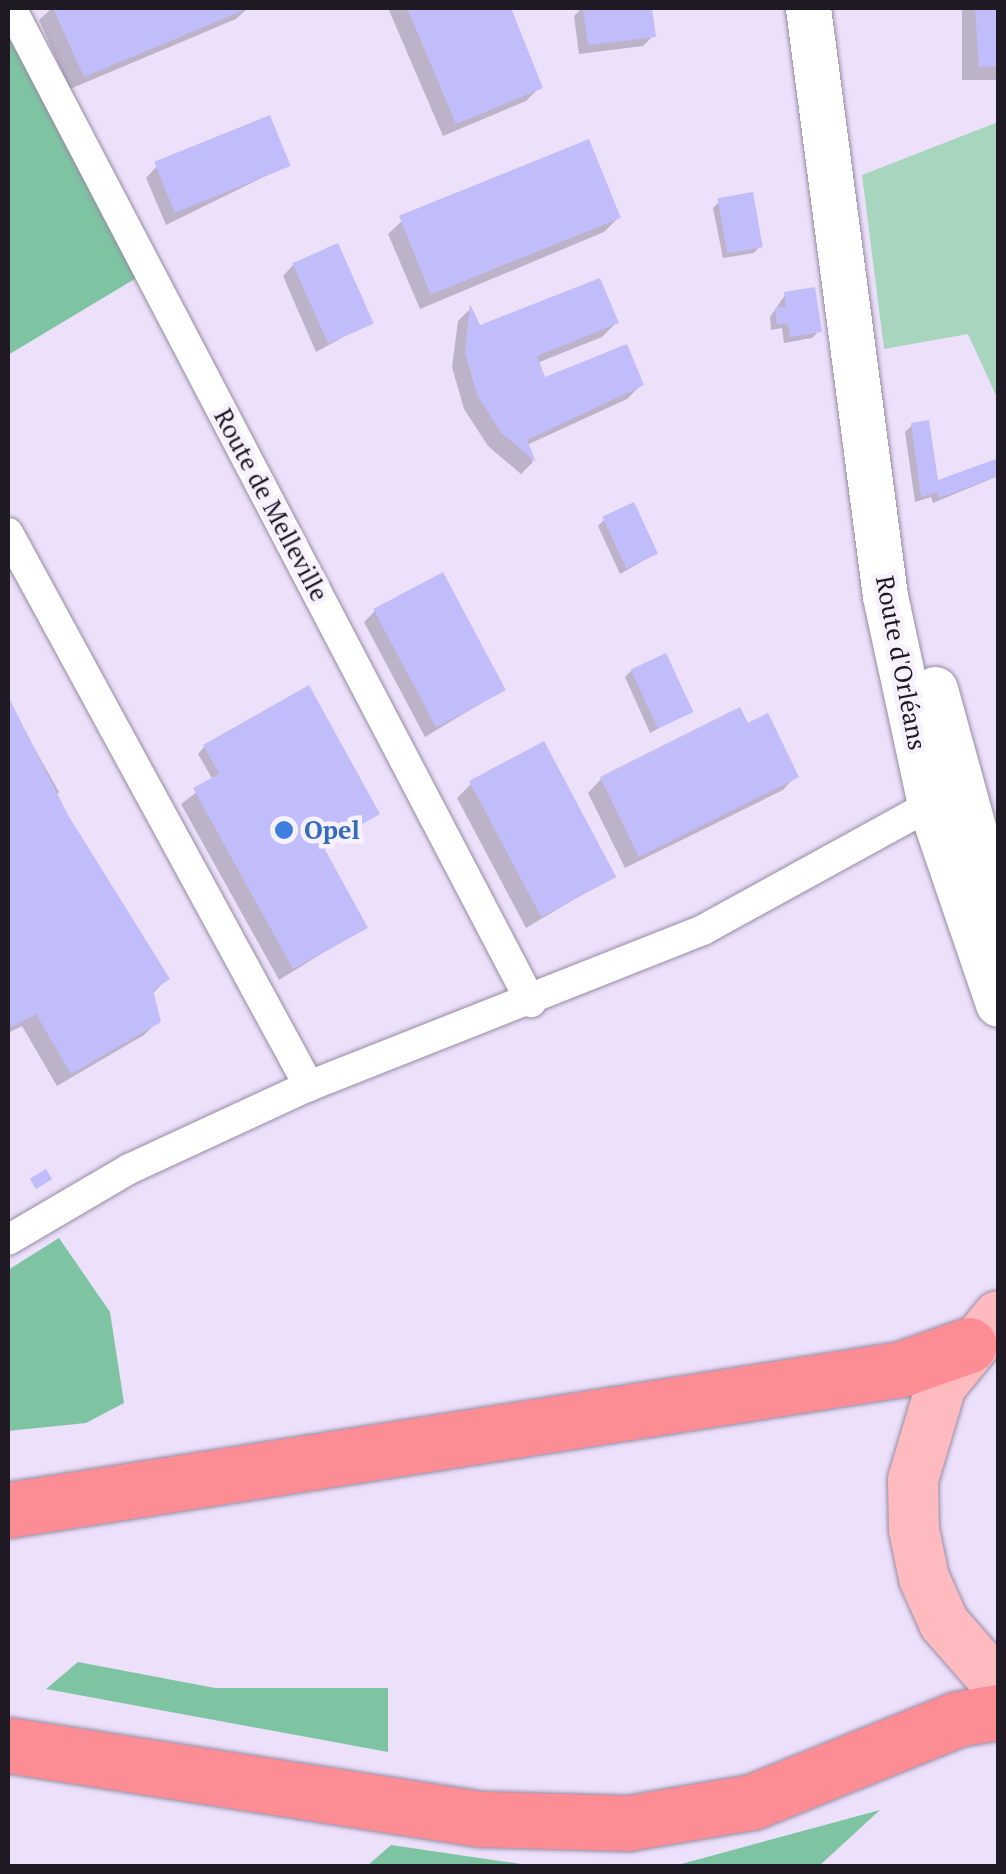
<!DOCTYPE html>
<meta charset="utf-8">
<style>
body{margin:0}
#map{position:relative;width:1006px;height:1874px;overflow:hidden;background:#ede0fb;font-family:"PT Serif",serif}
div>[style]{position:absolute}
.green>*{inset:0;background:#a7d5be}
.forest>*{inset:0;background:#7ec4a3}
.shadow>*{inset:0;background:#0003;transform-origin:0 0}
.building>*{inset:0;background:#c1bdfb;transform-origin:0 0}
.roads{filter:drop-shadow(0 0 2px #978ba3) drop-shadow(0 0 2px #978ba3)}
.street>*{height:30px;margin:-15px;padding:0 15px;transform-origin:15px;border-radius:15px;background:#fff}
.secondary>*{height:45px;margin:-22.5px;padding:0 22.5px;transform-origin:22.5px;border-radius:22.5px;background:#fff}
.primary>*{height:50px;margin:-25px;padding:0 25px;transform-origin:25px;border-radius:25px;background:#fdbbbf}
.highway>*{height:55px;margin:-27.5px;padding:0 27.5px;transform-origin:27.5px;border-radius:27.5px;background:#fc8d95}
.dots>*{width:28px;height:28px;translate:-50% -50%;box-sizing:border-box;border:5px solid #f6f1fc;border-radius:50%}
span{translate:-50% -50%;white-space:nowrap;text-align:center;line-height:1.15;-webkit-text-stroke:9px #f6f1fc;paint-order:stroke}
.street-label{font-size:25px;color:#1e1923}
.shop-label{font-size:25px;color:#366cbe;font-weight:700}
.left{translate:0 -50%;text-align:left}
.frame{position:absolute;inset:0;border:10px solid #1e1923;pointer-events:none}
</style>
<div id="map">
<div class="green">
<i style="clip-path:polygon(998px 122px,998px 400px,968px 334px,884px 349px,862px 175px)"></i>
</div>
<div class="forest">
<i style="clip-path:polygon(8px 31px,138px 277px,8px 355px)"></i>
<i style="clip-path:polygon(59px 1238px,110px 1312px,124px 1403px,86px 1423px,8px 1431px,8px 1270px)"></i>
<i style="clip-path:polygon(78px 1662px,215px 1688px,388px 1688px,388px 1752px,46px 1689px)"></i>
<i style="clip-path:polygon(880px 1810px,819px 1866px,674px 1866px)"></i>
<i style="clip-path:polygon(391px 1845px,521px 1864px,566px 1866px,367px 1866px)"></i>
</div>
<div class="shadow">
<i style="clip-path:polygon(52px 8px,248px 8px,236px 19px,70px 89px,39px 20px)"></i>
<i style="clip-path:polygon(388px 8px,509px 8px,540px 87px,526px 101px,443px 136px)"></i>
<i style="clip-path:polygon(582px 8px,650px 8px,653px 36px,643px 46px,579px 54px,574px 16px)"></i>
<i style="left:962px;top:8px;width:36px;height:72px"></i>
<i style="clip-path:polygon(288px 165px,166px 225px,146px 178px,156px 167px)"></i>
<i style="clip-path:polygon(720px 201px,760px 246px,754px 253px,723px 258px,713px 208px)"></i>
<i style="clip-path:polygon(618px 218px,604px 232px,420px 309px,388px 234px,402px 221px)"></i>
<i style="clip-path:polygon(293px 265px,371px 322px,316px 352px,283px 276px)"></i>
<i style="clip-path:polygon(785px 295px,819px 331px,812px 338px,784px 343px,782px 328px,771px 330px,770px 317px)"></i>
<i style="clip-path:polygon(470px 309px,478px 328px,616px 323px,602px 337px,537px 363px,544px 380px,641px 385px,627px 399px,527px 445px,533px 462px,521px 474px,488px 446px,464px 409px,452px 367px,458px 321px)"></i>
<i style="clip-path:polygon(912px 425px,936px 483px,995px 462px,998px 476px,933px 503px,931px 497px,915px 502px,905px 432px)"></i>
<i style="clip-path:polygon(604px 520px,655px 554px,620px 574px,598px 526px)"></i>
<i style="clip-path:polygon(375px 611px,503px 690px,425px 737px,364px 622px)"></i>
<i style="clip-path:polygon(631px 671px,690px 711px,650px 733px,625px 677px)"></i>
<i style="clip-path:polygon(308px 688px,377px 814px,323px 850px,365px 927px,279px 980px,181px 804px,213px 780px,198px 754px,204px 747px)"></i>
<i style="clip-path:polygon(8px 701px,59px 792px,56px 796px,167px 979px,153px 993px,158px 1021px,144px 1035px,57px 1086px,22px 1026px,8px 1033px)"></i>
<i style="clip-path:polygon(747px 726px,796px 776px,783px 790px,625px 868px,588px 793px,601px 779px)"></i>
<i style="clip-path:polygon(471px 784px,613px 876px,526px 928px,457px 798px)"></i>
</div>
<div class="building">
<i style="clip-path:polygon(53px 8px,249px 8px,84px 77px)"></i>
<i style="clip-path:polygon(407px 8px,511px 8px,543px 88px,456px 124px)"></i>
<i style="clip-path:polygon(583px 8px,652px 8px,656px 37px,588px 45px)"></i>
<i style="clip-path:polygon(975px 8px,998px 8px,998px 66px,979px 67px)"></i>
<i style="left:270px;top:115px;width:55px;height:125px;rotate:68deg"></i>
<i style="left:589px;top:139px;width:85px;height:205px;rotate:68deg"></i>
<i style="left:753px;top:192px;width:56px;height:36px;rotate:80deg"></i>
<i style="left:338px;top:243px;width:88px;height:50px;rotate:66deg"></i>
<i style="clip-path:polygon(600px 278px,619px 323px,537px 356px,545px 377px,627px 344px,644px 385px,527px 440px,536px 462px,501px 433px,477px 395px,465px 352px,470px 304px,480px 325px)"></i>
<i style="clip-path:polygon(815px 287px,822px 332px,790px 337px,788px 323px,777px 325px,775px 308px,786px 306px,784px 292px)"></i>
<i style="clip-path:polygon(929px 420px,938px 480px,996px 459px,998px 476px,939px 498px,938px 492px,921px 497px,911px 423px)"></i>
<i style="left:634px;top:502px;width:57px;height:35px;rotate:65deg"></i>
<i style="left:443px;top:572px;width:134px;height:79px;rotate:62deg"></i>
<i style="left:666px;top:653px;width:65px;height:39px;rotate:65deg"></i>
<i style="clip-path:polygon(309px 685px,380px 814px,323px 846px,368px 928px,293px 969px,193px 788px,219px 774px,203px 745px)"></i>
<i style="clip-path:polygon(8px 696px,68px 815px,170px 979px,153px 990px,161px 1022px,71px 1074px,36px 1014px,12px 1027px,8px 1020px)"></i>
<i style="clip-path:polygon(740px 707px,748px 723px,768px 713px,799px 777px,639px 857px,600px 777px)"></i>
<i style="left:544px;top:741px;width:154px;height:85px;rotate:62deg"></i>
<i style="left:46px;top:1169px;width:12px;height:19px;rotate:59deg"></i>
</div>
<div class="roads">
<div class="street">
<i style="left:11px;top:8px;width:1122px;rotate:62.38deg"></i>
<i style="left:8px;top:533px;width:630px;rotate:61.44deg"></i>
<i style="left:309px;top:1086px;width:424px;rotate:-21.6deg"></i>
<i style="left:703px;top:930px;width:259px;rotate:-28.8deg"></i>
<i style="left:8px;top:1240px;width:140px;rotate:-30.4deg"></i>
<i style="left:129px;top:1169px;width:198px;rotate:-24.8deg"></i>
</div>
<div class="secondary">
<i style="left:808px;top:8px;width:593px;rotate:82.54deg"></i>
<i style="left:885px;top:596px;width:214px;rotate:77.8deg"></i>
<i style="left:930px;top:805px;width:210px;rotate:71.1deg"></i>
<i style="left:935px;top:689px;width:237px;rotate:74.6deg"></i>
</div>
<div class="primary">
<i style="left:998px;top:1316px;width:90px;rotate:129.2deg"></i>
<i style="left:941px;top:1386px;width:98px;rotate:106.6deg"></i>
<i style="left:913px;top:1480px;width:50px;rotate:88.9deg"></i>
<i style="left:914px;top:1530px;width:49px;rotate:78.2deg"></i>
<i style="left:924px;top:1578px;width:49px;rotate:66deg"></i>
<i style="left:944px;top:1623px;width:82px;rotate:48.9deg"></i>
</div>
<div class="highway">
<i style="left:8px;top:1510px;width:904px;rotate:-8.97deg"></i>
<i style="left:901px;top:1369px;width:72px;rotate:-19.4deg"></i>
<i style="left:8px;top:1745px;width:480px;rotate:8.9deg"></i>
<i style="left:482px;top:1819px;width:146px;rotate:1.6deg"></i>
<i style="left:628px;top:1823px;width:126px;rotate:-9.6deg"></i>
<i style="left:752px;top:1802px;width:221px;rotate:-22deg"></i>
<i style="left:957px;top:1719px;width:42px;rotate:-9.7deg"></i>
</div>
</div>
<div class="dots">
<i style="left:284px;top:830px;background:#3f7fe0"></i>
</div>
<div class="street-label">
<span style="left:271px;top:505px;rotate:62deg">Route de Melleville</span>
<span style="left:901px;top:663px;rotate:79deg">Route d'Orléans</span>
</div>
<div class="shop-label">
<span class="left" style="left:304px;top:830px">Opel</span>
</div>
<div class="frame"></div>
</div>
